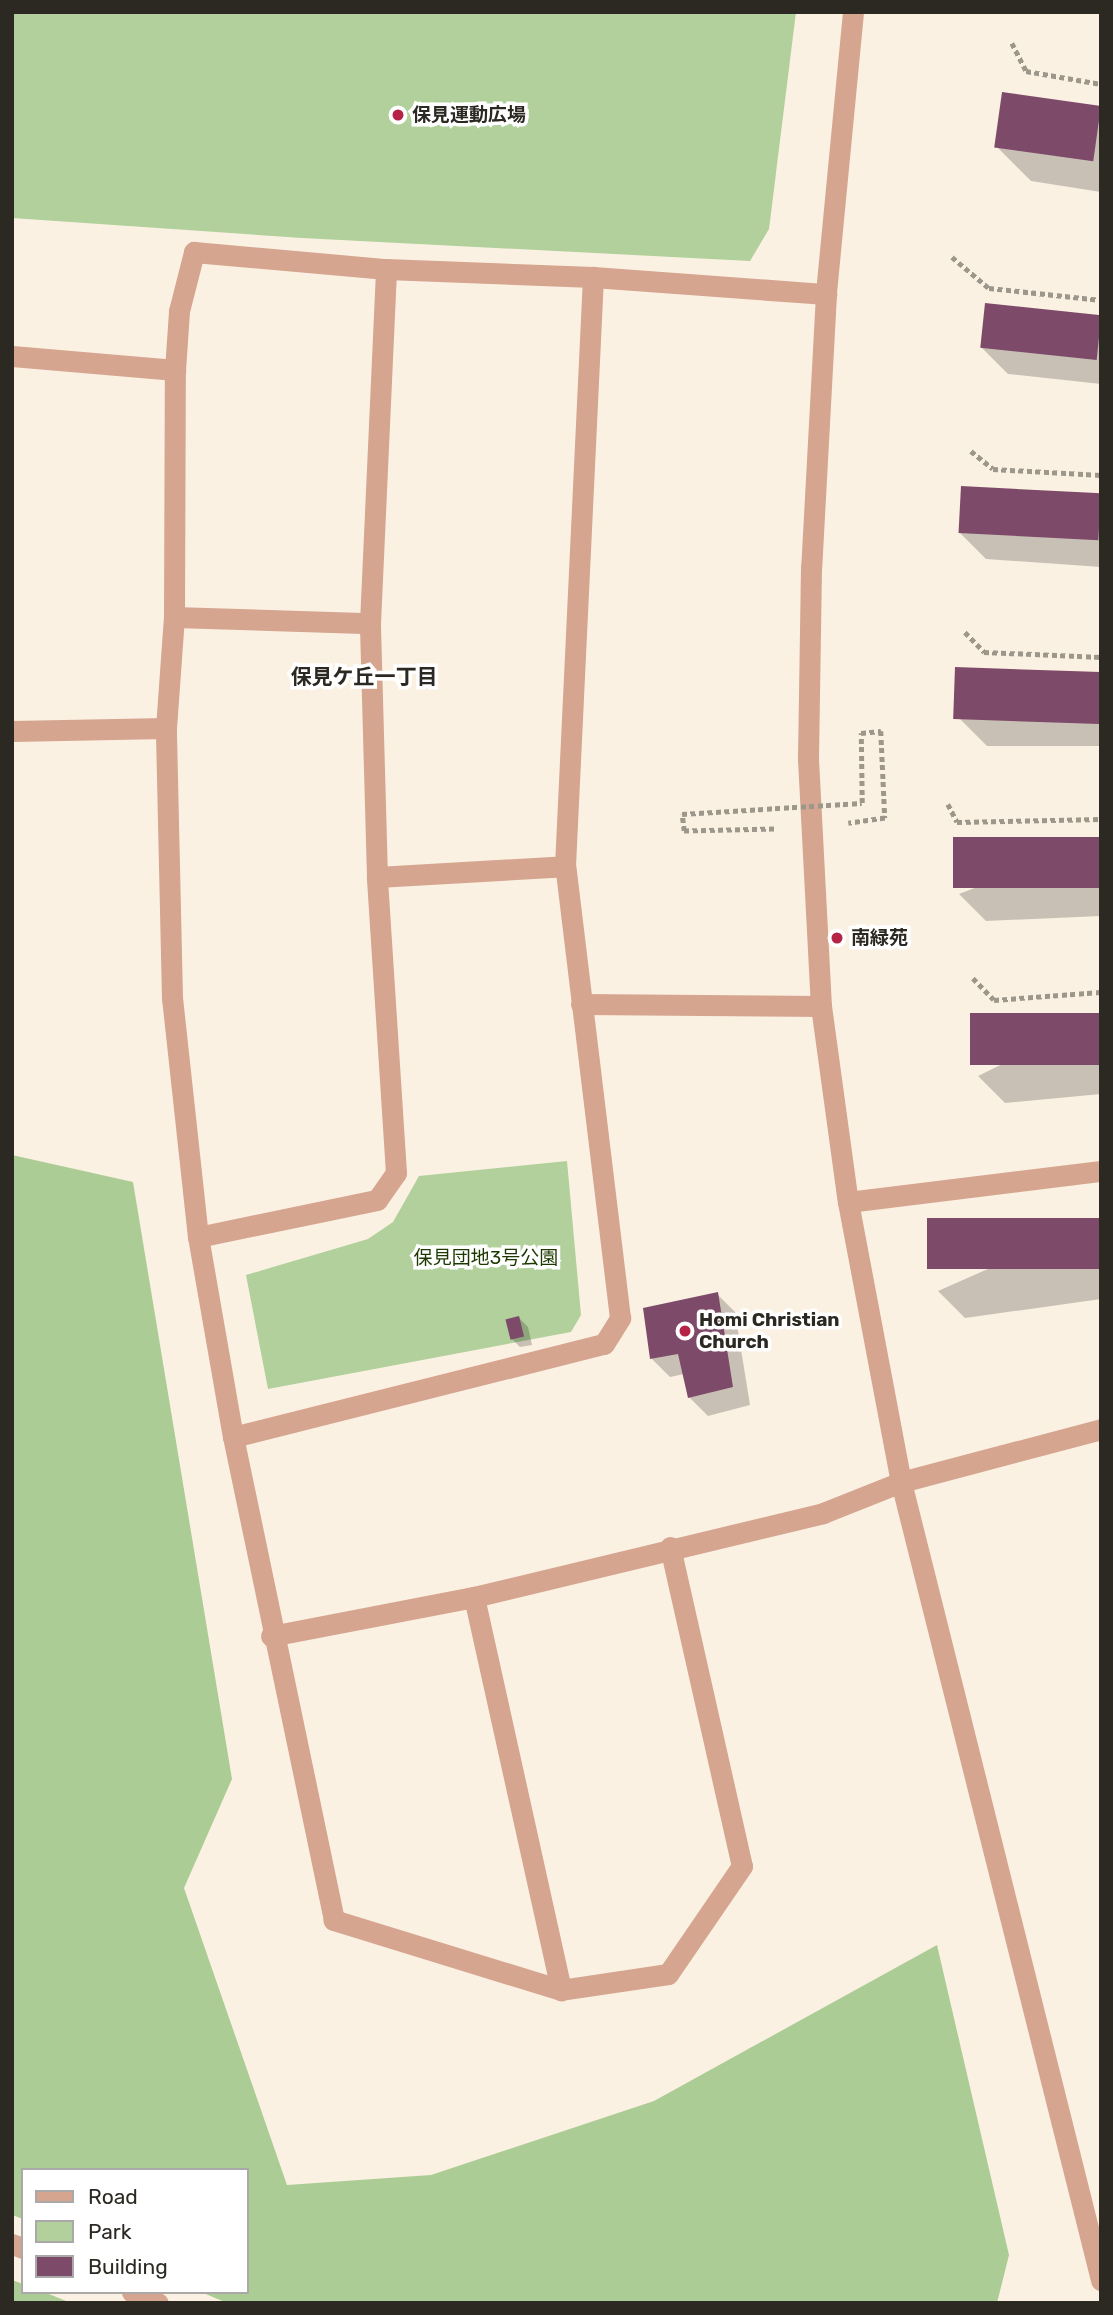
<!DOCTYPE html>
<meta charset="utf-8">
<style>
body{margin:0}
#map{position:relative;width:1113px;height:2315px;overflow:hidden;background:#fbf1e2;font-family:Rubik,"Noto Sans JP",sans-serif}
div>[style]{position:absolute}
.green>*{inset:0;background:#b1d09b}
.forest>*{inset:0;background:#accc95}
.shadow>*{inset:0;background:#0003}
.building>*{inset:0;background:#7e4a69;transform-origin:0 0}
.path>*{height:4.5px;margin-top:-2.25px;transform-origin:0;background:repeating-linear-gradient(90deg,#9d968b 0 5px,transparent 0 8.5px)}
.service>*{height:21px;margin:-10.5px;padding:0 10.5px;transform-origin:10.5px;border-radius:10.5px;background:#d5a590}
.minor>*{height:21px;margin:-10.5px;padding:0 10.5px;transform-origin:10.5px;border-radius:10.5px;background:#d5a590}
.tertiary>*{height:21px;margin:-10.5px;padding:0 10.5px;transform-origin:10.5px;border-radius:10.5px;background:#d5a590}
.path-bridge>*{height:4.5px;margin-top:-2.25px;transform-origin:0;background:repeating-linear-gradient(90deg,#9d968b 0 5px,transparent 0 8.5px)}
.dots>*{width:19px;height:19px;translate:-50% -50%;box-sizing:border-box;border:4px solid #fff;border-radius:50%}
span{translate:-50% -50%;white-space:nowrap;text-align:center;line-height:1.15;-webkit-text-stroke:7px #fff;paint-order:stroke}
.poi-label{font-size:19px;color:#2c2822;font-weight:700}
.left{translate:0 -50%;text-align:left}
.park-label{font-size:19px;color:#1d3900}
.neighbourhood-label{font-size:21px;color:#2c2822;font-weight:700}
.frame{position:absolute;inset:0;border:14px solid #2c2822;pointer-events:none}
.legend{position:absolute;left:21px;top:2168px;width:228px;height:126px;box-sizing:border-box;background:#fff;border:2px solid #aba9a7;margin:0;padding:9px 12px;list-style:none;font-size:21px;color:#2c2822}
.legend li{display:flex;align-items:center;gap:14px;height:35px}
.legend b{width:35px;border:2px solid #aba9a7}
</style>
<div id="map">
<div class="green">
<i style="clip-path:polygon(12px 12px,796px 12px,769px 229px,750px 261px,302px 238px,12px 218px)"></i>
<i style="clip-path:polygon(567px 1161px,581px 1315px,571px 1332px,268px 1389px,246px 1275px,368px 1239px,393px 1222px,419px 1176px)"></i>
</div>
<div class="forest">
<i style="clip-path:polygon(12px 1155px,133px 1182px,232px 1779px,184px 1888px,287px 2185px,431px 2175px,654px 2101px,937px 1945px,1009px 2255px,997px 2303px,227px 2303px,201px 2292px,247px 2292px,247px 2170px,23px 2170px,23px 2219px,12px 2215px)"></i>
<i style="clip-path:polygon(12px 2280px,23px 2284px,23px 2292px,44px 2292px,71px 2303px,12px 2303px)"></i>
</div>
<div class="shadow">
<i style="clip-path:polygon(1101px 108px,1101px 192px,1031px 181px,997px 147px)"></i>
<i style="clip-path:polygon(1101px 316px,1101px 384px,1008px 374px,981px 347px)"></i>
<i style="clip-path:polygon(1101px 495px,1101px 567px,986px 559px,959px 532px)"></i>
<i style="clip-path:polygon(1101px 673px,1101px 746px,987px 746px,960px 719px)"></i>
<i style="clip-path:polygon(1101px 839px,1101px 916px,986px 921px,959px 894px)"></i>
<i style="clip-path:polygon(1101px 1015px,1101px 1094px,1005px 1103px,978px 1076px)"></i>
<i style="clip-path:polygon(1101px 1219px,1101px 1299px,965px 1318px,938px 1291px)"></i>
<i style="clip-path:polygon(717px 1294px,735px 1312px,750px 1405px,708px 1416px,689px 1397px,684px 1374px,670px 1377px,652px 1359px)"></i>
<i style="clip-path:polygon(519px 1318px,528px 1327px,532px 1345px,520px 1347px,511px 1338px)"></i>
</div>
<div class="building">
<i style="left:1002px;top:92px;width:100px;height:56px;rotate:8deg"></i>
<i style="left:985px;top:303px;width:117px;height:45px;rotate:6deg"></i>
<i style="left:961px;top:486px;width:140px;height:47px;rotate:3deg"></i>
<i style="left:955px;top:667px;width:146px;height:52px;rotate:2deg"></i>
<i style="left:1101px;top:837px;width:51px;height:148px;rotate:90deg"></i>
<i style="left:1101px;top:1013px;width:52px;height:131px;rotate:90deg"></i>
<i style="left:1101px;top:1218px;width:51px;height:174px;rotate:90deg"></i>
<i style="clip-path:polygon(718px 1292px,733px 1387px,688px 1398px,678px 1354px,650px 1359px,643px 1308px)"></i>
<i style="left:519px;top:1316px;width:21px;height:14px;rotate:76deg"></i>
</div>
<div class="path">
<i style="left:1012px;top:43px;width:31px;rotate:63deg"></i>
<i style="left:1026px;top:71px;width:76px;rotate:9.8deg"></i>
<i style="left:952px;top:257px;width:48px;rotate:40deg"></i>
<i style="left:989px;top:288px;width:113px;rotate:6.1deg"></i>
<i style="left:971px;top:451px;width:28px;rotate:39deg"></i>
<i style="left:993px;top:469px;width:108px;rotate:3.2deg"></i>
<i style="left:965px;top:632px;width:28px;rotate:46deg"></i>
<i style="left:984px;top:652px;width:117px;rotate:2.4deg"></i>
<i style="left:948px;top:804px;width:20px;rotate:63deg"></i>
<i style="left:957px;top:822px;width:144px;rotate:-1.2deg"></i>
<i style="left:973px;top:978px;width:30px;rotate:46deg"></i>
<i style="left:994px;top:1000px;width:107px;rotate:-4.3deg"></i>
</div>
<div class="service">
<i style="left:848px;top:1202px;width:255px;rotate:-7deg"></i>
</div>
<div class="minor">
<i style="left:12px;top:356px;width:164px;rotate:4.9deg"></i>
<i style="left:174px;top:617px;width:196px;rotate:1.8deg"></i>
<i style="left:12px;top:731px;width:154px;rotate:-1.1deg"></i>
<i style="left:377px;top:877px;width:188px;rotate:-3.3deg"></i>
<i style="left:581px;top:1004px;width:240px;rotate:0.5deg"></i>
<i style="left:198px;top:1237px;width:183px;rotate:-11.7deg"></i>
<i style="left:377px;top:1200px;width:33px;rotate:-55deg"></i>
<i style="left:396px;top:1173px;width:297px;rotate:-93.7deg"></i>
<i style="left:377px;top:877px;width:254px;rotate:-91.6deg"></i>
<i style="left:370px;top:623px;width:354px;rotate:-87.4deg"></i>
<i style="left:233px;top:1437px;width:382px;rotate:-14.1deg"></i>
<i style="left:604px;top:1344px;width:31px;rotate:-58deg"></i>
<i style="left:620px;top:1318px;width:455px;rotate:-96.9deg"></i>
<i style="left:565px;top:866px;width:590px;rotate:-87.28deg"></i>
<i style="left:670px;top:1547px;width:327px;rotate:77.3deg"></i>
<i style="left:742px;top:1866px;width:131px;rotate:124.4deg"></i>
<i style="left:668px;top:1974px;width:108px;rotate:171.5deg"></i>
<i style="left:561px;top:1990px;width:238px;rotate:-162.9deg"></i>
<i style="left:334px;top:1920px;width:493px;rotate:-101.8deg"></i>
<i style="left:233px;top:1437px;width:203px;rotate:-99.9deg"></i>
<i style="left:198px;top:1237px;width:240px;rotate:-96.2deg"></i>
<i style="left:172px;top:998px;width:270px;rotate:-91.3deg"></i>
<i style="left:166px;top:728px;width:111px;rotate:-85.9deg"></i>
<i style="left:174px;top:617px;width:247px;rotate:-89.8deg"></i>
<i style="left:175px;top:370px;width:59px;rotate:-86.1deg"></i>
<i style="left:179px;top:311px;width:61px;rotate:-75.7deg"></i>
<i style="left:194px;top:252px;width:193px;rotate:5.1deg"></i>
<i style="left:386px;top:269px;width:207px;rotate:2.2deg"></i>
<i style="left:593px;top:277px;width:234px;rotate:4.2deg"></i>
<i style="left:474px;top:1597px;width:403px;rotate:77.5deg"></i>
<i style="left:271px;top:1636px;width:207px;rotate:-10.9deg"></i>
<i style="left:474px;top:1597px;width:359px;rotate:-13.5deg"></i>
<i style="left:823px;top:1513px;width:84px;rotate:-21.7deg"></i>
</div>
<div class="tertiary">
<i style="left:853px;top:12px;width:283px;rotate:95.5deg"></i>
<i style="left:826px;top:294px;width:273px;rotate:93.1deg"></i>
<i style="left:811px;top:567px;width:192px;rotate:90.9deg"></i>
<i style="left:808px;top:759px;width:247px;rotate:87deg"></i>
<i style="left:821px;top:1006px;width:198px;rotate:82.2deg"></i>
<i style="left:848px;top:1202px;width:285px;rotate:79.3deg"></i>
<i style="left:901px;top:1482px;width:823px;rotate:75.93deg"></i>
<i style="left:901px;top:1482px;width:207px;rotate:-14.8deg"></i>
<i style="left:12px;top:2244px;width:12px;rotate:20deg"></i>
<i style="left:132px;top:2292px;width:28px;rotate:23deg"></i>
</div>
<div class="path-bridge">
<i style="left:774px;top:829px;width:90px;rotate:178.7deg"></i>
<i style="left:684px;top:831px;width:17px;rotate:-97deg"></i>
<i style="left:682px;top:814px;width:180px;rotate:-3.5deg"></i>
<i style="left:862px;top:803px;width:70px;rotate:-90.8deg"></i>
<i style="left:861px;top:733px;width:20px;rotate:-6deg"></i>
<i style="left:881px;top:731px;width:87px;rotate:87.4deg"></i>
<i style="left:885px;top:818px;width:37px;rotate:172deg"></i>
</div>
<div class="dots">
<i style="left:398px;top:115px;background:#b52447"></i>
<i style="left:837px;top:938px;background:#b52447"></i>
<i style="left:685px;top:1331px;background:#b52447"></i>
</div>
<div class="poi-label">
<span class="left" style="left:412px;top:115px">保見運動広場</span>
<span class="left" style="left:851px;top:938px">南緑苑</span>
<span class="left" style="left:699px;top:1331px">Homi Christian<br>Church</span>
</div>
<div class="park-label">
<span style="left:486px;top:1258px">保見団地3号公園</span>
</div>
<div class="neighbourhood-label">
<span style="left:364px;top:677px">保見ケ丘一丁目</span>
</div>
<div class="frame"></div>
<ul class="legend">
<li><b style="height:9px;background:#d5a590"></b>Road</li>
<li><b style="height:19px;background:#b1d09b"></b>Park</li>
<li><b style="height:19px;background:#7e4a69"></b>Building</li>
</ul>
</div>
